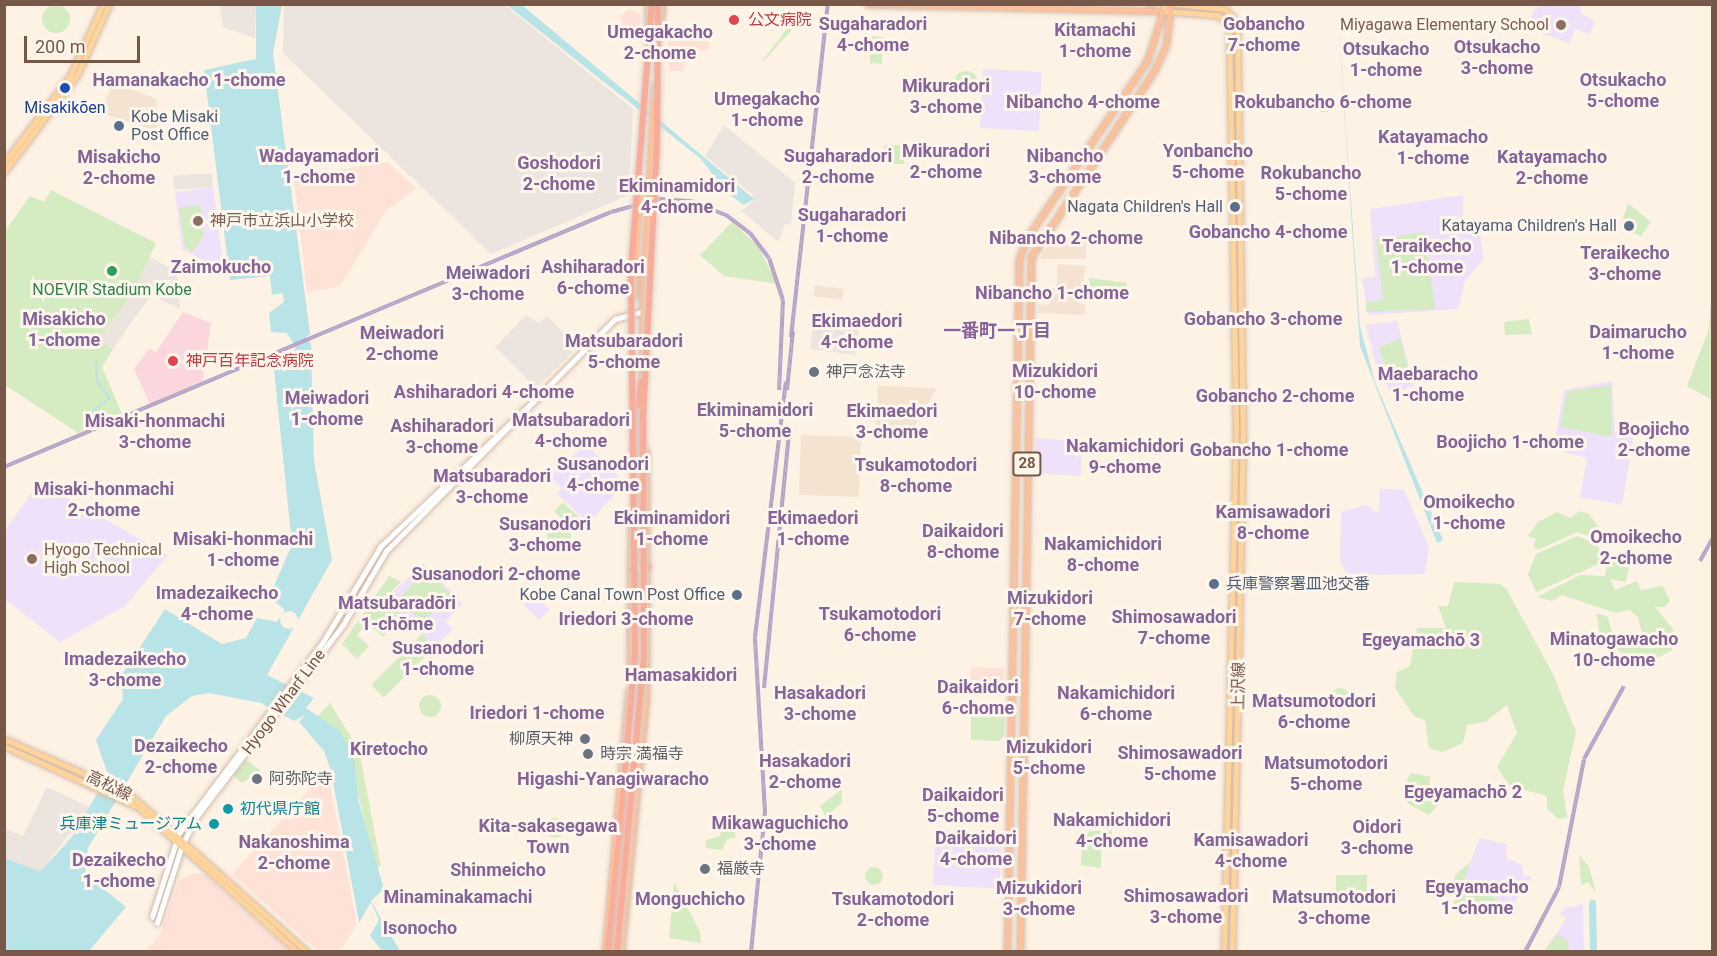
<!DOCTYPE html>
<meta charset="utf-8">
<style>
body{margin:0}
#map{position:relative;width:1717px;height:956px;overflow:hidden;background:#fdf2e4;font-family:Roboto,"Noto Sans JP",sans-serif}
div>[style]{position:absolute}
.residential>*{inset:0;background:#f5e3d2;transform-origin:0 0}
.commercial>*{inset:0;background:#fee1d7;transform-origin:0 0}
.round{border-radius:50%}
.industrial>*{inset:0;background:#ece5df;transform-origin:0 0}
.education>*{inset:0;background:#efe1f9;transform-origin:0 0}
.medical>*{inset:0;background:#fbd7dd}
.green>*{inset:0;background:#d5ebc2;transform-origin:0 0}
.water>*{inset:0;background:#b8e3e7}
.pier>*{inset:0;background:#fdf2e4}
.stream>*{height:1.5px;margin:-0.75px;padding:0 0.75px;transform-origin:0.75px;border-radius:0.75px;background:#b8e3e7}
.river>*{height:7px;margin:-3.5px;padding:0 3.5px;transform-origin:3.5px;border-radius:3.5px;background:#b8e3e7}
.roads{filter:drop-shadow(0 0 2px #d4bbaa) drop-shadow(0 0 2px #d4bbaa)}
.secondary>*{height:4.5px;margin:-2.25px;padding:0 2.25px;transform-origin:2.25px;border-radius:2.25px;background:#fff}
.primary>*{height:5px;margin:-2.5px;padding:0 2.5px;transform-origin:2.5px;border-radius:2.5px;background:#fed49a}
.trunk>*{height:5px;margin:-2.5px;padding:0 2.5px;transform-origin:2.5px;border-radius:2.5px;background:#fcc09a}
.motorway>*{height:6px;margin:-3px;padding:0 3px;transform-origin:3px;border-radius:3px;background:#f9ad99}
.rail>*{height:4px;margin-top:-2px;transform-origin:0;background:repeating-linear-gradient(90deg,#fff6eb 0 4.5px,#b4a2c7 0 9px);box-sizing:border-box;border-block:2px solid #b4a2c7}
.bridges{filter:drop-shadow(0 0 2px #d9d0cc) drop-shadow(0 0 2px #d9d0cc)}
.primary-bridge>*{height:5px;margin:-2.5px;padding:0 2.5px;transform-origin:2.5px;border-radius:2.5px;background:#fed49a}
.trunk-bridge>*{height:5px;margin:-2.5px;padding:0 2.5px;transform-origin:2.5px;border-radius:2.5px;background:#fcc09a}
.motorway-bridge>*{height:6px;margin:-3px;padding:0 3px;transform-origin:3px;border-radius:3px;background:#f9ad99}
.dots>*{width:16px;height:16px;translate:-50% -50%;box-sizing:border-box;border:3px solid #fff6eb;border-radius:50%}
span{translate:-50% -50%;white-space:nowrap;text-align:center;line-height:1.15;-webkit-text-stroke:6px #fff6eb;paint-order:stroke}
.shield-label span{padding:2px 4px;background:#fff6eb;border:2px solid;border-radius:4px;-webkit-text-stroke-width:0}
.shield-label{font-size:15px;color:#775748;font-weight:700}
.health-label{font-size:16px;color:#be3a42}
.left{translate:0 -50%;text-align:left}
.education-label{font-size:16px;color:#785e54}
.right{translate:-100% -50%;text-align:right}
.transit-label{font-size:16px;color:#164399}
.service-label{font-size:16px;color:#4e5e75}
.leisure-label{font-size:16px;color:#27864d}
.worship-label{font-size:16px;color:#5b616d}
.street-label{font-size:16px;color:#775748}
.culture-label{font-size:16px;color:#0d838f}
.neighbourhood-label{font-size:18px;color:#85649a;font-weight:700}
.frame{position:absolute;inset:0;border:6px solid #775748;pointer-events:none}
.scale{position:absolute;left:24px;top:36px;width:116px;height:27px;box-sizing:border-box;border:3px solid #775748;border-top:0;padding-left:8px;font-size:18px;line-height:21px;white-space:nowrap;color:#775748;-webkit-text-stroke:4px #fff6eb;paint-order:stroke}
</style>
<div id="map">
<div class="residential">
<i style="clip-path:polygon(113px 82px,156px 99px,160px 132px,101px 113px)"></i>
<i style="clip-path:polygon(1090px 203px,1160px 204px,1160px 216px,1090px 210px)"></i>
<i style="clip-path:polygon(1053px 237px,1086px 237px,1086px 259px,1040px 259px)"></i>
<i style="clip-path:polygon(1057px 264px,1086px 266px,1078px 303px,1085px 304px,1085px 315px,1038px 313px,1038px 305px,1050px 304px,1050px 288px,1057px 288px)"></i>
<i style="left:815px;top:285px;width:29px;height:11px;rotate:8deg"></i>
<i style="clip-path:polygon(878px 386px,935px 388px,936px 390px,909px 435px,876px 433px)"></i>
<i style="left:801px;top:435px;width:60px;height:60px;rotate:2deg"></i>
</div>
<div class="commercial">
<i class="round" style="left:621px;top:10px;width:20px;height:20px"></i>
<i style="clip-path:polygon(668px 39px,709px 39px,709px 50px,687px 50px,683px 71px,669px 71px)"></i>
<i style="clip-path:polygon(388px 162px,416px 188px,386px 211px,340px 286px,307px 292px,294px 177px)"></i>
<i style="left:971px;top:667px;width:33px;height:13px;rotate:2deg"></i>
<i style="clip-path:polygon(327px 770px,357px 924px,340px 951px,318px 951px,232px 874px)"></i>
<i style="clip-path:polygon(193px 873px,205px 875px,290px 951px,146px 951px,160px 934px,179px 881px)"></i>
</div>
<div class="industrial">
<i style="clip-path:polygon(220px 5px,256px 5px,255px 38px,223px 27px)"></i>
<i style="clip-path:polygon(284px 5px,505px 5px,633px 109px,629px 195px,491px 254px,283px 53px)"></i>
<i style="clip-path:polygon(724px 125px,795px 183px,791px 224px,785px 224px,779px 242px,741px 211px,754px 200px,752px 194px,705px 156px)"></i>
<i style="left:212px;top:173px;width:14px;height:39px;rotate:86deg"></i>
<i style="clip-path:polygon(149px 257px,177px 271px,180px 309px,151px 295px,113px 349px,98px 339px,132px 293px)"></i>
<i style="clip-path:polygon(526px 315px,539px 323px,547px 316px,578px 347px,536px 388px,495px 347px)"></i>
<i style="clip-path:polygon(847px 318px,869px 321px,868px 328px,859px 327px,855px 355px,810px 349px,813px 322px,846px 326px)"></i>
<i style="clip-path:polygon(47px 787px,90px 807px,40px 873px,5px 858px,4px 828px,23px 836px)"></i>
</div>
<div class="education">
<i style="clip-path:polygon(1555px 5px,1580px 5px,1581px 14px,1595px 21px,1590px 34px,1576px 29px,1569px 43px,1527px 28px,1535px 7px)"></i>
<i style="left:983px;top:69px;width:59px;height:59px;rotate:3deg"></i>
<i style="clip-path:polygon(213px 187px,224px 271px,182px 249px,175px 192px)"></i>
<i style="clip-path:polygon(1463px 195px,1463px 229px,1481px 237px,1483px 260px,1465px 281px,1458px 309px,1368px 315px,1362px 278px,1375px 277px,1370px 209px)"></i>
<i style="clip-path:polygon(1397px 321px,1414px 386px,1391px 394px,1375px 362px,1366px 325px)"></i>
<i style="clip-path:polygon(1612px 381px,1615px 432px,1634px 435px,1622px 505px,1580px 497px,1587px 458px,1553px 449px,1564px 390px)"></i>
<i style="left:1036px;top:438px;width:47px;height:35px;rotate:4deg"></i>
<i style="clip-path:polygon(586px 444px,625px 483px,588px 524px,557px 493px,562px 488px,550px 477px)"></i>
<i style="clip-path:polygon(39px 482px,168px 555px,125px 606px,60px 642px,5px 599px,5px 531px)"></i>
<i style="clip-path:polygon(1380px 489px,1404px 490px,1429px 547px,1425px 574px,1346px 575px,1340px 558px,1341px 512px,1366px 505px,1379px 514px)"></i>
<i style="clip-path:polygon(423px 563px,463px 604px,446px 621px,453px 629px,435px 647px,386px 599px)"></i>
<i style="clip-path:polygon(526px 590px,550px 609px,539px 620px,517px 598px)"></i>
<i style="left:936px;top:830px;width:66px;height:55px;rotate:3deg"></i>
<i style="clip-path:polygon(1480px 838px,1507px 844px,1506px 858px,1522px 865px,1524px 876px,1532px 876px,1510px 909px,1487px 891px,1460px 888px)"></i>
<i style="clip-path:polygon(1583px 904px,1584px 951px,1543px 952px,1567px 918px,1560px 915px,1564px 909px)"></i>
</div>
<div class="medical">
<i style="clip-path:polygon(183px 312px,211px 323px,203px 381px,150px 404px,134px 369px,149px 349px,156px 352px)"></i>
</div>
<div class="green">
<i class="round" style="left:42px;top:5px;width:28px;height:28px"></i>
<i style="clip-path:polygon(792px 22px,798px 23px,763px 62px,763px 60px)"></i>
<i style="left:872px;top:36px;width:12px;height:27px;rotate:5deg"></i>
<i class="round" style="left:954px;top:71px;width:24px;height:24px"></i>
<i style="clip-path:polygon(1303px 96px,1328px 96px,1328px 112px,1320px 112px,1320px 102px,1303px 102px)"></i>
<i style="clip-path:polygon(884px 145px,913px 145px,913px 156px,904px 156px,904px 164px,884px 164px)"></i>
<i style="clip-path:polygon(51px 190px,156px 243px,132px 294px,98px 339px,113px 349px,102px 367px,122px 414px,78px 433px,5px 385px,5px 231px,30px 196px,44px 202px)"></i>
<i style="clip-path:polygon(1628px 203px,1651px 222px,1641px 236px,1620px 229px)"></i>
<i style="clip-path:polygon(200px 205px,204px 235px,192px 253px,185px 247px,179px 208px)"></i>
<i style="clip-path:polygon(732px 222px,758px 246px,777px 284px,724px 276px,700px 255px)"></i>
<i style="clip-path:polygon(1425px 232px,1435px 309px,1366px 312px,1366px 302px,1383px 300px,1376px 239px)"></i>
<i style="clip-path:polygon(1089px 278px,1127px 283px,1127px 295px,1089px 295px)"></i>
<i style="clip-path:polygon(1710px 306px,1712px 307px,1712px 400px,1687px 386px,1709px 329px)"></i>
<i style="clip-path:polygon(1529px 319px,1532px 334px,1505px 335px,1504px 322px)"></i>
<i style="clip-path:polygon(1400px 338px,1410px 373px,1385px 385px,1383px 379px,1388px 377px,1379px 348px)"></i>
<i style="clip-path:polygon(1611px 385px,1612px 437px,1560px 427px,1567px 391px)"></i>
<i style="left:563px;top:502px;width:32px;height:13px;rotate:44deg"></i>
<i style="clip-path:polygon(1580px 511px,1589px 514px,1611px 543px,1577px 532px,1538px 550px,1533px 546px,1536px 539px,1528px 536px,1538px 522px,1557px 512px,1570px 518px)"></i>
<i class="round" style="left:547px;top:525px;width:24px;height:24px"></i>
<i style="clip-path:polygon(1577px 536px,1597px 544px,1603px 562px,1536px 592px,1528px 574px,1536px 554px)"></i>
<i style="clip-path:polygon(1608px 557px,1630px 560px,1626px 582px,1610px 579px,1615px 590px,1637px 581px,1641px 590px,1663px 586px,1670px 601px,1665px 607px,1655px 607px,1673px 629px,1672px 650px,1652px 661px,1626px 657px,1600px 635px,1596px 613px,1608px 617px,1613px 636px,1625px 645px,1635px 641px,1642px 634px,1638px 617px,1630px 610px,1616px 613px,1562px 595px,1552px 601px,1537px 597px,1580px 575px,1605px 576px)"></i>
<i style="clip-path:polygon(426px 568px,451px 595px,422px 622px,398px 600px)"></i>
<i style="clip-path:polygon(389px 576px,401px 582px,384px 599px,408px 621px,396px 623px,383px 637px,376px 630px,385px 621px,374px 630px,366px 624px,357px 635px,369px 646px,357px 659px,342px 644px)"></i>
<i style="clip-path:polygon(1454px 582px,1501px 584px,1507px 590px,1553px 674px,1576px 732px,1563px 790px,1567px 818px,1558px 819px,1547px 809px,1547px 796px,1521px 789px,1515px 794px,1497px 767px,1517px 733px,1507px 705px,1485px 722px,1467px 725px,1463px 743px,1442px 752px,1429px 748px,1425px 720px,1414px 716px,1395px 688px,1397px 672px,1410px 666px,1417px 628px,1446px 628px,1438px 606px,1448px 606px)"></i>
<i style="left:422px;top:634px;width:18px;height:72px;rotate:45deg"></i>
<i class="round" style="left:1330px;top:688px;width:20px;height:20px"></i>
<i class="round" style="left:419px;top:695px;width:22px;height:22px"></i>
<i style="clip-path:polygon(330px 703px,359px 750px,381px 866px,376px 867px,348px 753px,318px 716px)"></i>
<i style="clip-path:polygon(995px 710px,1005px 710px,1004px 736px,999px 741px,971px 740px,971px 714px)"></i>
<i style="clip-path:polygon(246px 760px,261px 771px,242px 783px,233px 775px)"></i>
<i style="clip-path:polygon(1411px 773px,1431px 777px,1429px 784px,1446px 796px,1429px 815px,1408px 804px,1403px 788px)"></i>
<i style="clip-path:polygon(842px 789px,842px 802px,826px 817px,820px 806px)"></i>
<i class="round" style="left:545px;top:818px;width:20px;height:20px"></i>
<i style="clip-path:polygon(720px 829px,734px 830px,736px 837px,726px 840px,723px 850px,705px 848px,706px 840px,720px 836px)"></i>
<i style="clip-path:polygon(1082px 831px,1112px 831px,1111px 842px,1101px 843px,1101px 868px,1081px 865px)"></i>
<i style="clip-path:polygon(1579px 855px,1589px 867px,1596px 892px,1588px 882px,1581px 885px)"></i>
<i style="clip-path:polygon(1470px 862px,1462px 887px,1484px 890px,1500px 902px,1486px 913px,1462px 901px,1454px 904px,1455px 875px)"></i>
<i class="round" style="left:865px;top:867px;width:18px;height:18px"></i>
<i style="left:1336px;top:875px;width:31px;height:25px"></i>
<i style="clip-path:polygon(674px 882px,700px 932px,701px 943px,669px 938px)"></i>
<i style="clip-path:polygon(1557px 934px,1569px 943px,1568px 951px,1544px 951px)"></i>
</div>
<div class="water">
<i style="clip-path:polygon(256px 5px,282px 5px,273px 53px,310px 334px,306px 337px,311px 344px,314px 461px,332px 560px,267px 675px,314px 698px,306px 708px,340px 731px,354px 758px,359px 803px,384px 889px,371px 901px,400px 951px,382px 951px,359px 922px,331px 771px,324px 751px,299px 722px,305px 715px,294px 721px,261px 703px,209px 693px,192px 696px,166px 716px,88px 848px,85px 874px,126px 907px,89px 951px,5px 950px,5px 858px,40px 872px,71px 838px,108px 775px,96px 740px,123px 699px,121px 676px,165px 609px,222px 644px,246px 638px,257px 618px,277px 622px,285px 610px,269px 597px,292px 545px,274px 370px,276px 360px,296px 348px,287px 333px,271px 332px,269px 313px,284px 302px,283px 293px,272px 295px,270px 276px,230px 280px,204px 70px,256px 59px)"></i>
<i style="clip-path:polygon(507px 5px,522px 5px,754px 199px,744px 205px,727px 193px,701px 159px)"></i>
<i style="clip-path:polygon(1337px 5px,1360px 327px,1375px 382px,1443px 540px,1437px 543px,1360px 346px)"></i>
</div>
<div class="pier">
<i class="round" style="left:280px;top:611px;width:18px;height:18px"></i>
<i style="clip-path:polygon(371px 902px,379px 920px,369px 937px,359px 923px)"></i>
</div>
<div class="stream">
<i style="left:92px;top:412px;width:22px;rotate:-39deg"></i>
<i style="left:109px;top:398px;width:21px;rotate:-125deg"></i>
<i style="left:97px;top:381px;width:18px;rotate:-93deg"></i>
</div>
<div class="river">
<i style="left:1592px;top:903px;width:49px;rotate:88.8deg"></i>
</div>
<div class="roads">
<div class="secondary">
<i style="left:152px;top:917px;width:88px;rotate:-72.2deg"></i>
<i style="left:179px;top:833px;width:239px;rotate:-53deg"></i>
<i style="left:323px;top:642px;width:112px;rotate:-58.9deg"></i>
<i style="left:381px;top:546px;width:219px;rotate:-43.5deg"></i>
<i style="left:157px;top:923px;width:82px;rotate:-72.2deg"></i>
<i style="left:182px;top:845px;width:33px;rotate:-63deg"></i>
<i style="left:197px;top:816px;width:240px;rotate:-52.6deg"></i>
<i style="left:343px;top:625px;width:86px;rotate:-59.8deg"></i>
<i style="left:386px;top:551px;width:326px;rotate:-45.4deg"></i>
<i style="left:615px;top:319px;width:28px;rotate:-15deg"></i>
</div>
<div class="primary">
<i style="left:1165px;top:4px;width:7px;rotate:106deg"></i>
<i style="left:1163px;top:11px;width:54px;rotate:4.2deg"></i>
<i style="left:1217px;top:15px;width:14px;rotate:34deg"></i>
<i style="left:1229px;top:23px;width:407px;rotate:89deg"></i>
<i style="left:1236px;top:430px;width:522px;rotate:91.32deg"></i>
<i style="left:1175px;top:4px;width:50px;rotate:5.7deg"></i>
<i style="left:1225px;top:9px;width:18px;rotate:49deg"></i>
<i style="left:1237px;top:23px;width:408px;rotate:89.2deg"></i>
<i style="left:1243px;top:431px;width:521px;rotate:91.21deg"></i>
<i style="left:4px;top:163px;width:109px;rotate:-52.8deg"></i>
<i style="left:70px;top:76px;width:79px;rotate:-65.4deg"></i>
<i style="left:4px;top:172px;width:121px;rotate:-53deg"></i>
<i style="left:77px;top:75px;width:78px;rotate:-65.7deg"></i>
<i style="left:4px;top:739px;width:108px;rotate:23.5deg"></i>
<i style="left:4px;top:746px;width:147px;rotate:24.5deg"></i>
<i style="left:138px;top:807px;width:216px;rotate:42.2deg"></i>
<i style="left:127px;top:792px;width:241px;rotate:41.6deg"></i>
</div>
<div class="trunk">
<i style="left:867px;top:4px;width:296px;rotate:1.4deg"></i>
<i style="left:1163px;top:11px;width:52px;rotate:107.7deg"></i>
<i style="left:1147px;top:61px;width:212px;rotate:124.2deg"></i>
<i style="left:1028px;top:236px;width:24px;rotate:112deg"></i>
<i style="left:1019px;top:258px;width:694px;rotate:90.99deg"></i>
<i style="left:1149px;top:4px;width:2px"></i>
<i style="left:648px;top:25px;width:21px;rotate:-90deg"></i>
<i style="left:660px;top:27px;width:23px;rotate:-85deg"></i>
<i style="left:653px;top:101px;width:17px;rotate:-83deg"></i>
<i style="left:634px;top:297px;width:28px;rotate:-88deg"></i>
<i style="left:642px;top:378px;width:110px;rotate:-89.5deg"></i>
<i style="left:630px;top:675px;width:162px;rotate:-89.6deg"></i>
<i style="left:605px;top:952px;width:263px;rotate:-84.8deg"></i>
<i style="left:621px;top:952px;width:258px;rotate:-84.4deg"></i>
<i style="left:646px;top:695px;width:245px;rotate:-90deg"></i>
<i style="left:1020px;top:952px;width:695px;rotate:-89.09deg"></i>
<i style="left:1031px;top:257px;width:223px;rotate:-56.5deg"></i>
<i style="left:1154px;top:71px;width:29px;rotate:-65deg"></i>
<i style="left:1166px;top:45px;width:41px;rotate:-83deg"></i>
</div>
<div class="motorway">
<i style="left:639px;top:405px;width:153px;rotate:90deg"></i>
<i style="left:639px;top:558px;width:13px;rotate:45deg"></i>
<i style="left:628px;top:759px;width:106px;rotate:-83.5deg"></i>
<i style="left:640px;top:654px;width:77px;rotate:-90deg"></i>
<i style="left:640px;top:577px;width:11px;rotate:-142deg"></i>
<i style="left:615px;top:949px;width:182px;rotate:-84.9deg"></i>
<i style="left:608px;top:952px;width:175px;rotate:-84.4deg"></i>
</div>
</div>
<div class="rail">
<i style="left:791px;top:337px;width:335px;rotate:-83.7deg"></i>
<i style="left:787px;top:390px;width:59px;rotate:-84.2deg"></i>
<i style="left:4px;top:467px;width:658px;rotate:-22.79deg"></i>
<i style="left:611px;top:212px;width:50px;rotate:-15.2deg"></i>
<i style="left:659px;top:199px;width:32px;rotate:4deg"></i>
<i style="left:691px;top:201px;width:38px;rotate:22deg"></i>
<i style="left:726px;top:215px;width:30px;rotate:37deg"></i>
<i style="left:750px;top:233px;width:31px;rotate:53deg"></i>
<i style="left:769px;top:258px;width:44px;rotate:71.6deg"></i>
<i style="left:783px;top:300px;width:90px;rotate:92.5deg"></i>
<i style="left:1700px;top:561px;width:25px;rotate:-61deg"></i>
<i style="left:764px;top:688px;width:258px;rotate:-84.4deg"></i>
<i style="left:751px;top:952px;width:141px;rotate:-84.3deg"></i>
<i style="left:765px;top:812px;width:175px;rotate:-93.3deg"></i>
<i style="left:755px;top:637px;width:257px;rotate:-83.1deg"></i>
<i style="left:1525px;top:952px;width:73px;rotate:-62.4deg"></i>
<i style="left:1559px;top:887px;width:130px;rotate:-78.9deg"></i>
<i style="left:1584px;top:759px;width:83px;rotate:-61.3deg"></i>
</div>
<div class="bridges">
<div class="primary-bridge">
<i style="left:103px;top:782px;width:26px;rotate:23deg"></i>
</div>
<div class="trunk-bridge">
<i style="left:643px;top:268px;width:167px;rotate:-86.6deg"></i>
<i style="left:635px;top:269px;width:80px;rotate:-86.4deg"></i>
</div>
<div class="motorway-bridge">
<i style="left:639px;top:405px;width:23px;rotate:-85deg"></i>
<i style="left:624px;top:782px;width:128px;rotate:-85.1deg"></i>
<i style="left:635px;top:654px;width:385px;rotate:-90.6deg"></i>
<i style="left:631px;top:269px;width:266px;rotate:-85.5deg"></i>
<i style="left:617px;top:952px;width:298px;rotate:-84.8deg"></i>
<i style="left:644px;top:655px;width:237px;rotate:-90.2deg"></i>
<i style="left:643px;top:418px;width:278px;rotate:-87.1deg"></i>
<i style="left:657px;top:140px;width:136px;rotate:-89.6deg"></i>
</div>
</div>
<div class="dots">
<i style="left:734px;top:20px;background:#e0444e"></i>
<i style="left:1561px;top:25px;background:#8d6e63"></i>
<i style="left:65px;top:88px;background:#1a4fb4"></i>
<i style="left:119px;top:126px;background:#5c6f8a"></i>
<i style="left:1235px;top:207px;background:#5c6f8a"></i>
<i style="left:198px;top:221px;background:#8d6e63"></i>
<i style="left:1629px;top:226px;background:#5c6f8a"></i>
<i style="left:112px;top:271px;background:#2e9e5b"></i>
<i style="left:173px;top:361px;background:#e0444e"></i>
<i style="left:814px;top:372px;background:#6b7280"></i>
<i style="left:32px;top:559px;background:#8d6e63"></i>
<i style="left:1214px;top:584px;background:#5c6f8a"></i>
<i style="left:737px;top:595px;background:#5c6f8a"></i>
<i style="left:585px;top:739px;background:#6b7280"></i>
<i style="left:588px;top:754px;background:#6b7280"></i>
<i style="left:257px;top:779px;background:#6b7280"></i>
<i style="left:228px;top:809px;background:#0f9aa8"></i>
<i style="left:214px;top:824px;background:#0f9aa8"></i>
<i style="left:705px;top:869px;background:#6b7280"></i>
</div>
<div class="shield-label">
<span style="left:1027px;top:464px">28</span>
</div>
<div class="health-label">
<span class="left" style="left:748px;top:20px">公文病院</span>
<span class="left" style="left:186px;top:361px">神戸百年記念病院</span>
</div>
<div class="education-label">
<span class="right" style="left:1549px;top:25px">Miyagawa Elementary School</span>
<span class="left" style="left:210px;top:221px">神戸市立浜山小学校</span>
<span class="left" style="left:44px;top:559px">Hyogo Technical<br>High School</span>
</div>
<div class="transit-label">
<span style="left:65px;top:108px">Misakikōen</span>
</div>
<div class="service-label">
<span class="left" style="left:131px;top:126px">Kobe Misaki<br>Post Office</span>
<span class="right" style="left:1223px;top:207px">Nagata Children's Hall</span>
<span class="right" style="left:1617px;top:226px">Katayama Children's Hall</span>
<span class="left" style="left:1226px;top:584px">兵庫警察署皿池交番</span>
<span class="right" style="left:725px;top:595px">Kobe Canal Town Post Office</span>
</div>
<div class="leisure-label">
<span style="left:112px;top:290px">NOEVIR Stadium Kobe</span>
</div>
<div class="worship-label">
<span class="left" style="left:826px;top:372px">神戸念法寺</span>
<span class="right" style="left:573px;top:739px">柳原天神</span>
<span class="left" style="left:600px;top:754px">時宗 満福寺</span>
<span class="left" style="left:269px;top:779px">阿弥陀寺</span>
<span class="left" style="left:717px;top:869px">福厳寺</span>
</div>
<div class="street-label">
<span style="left:1239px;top:686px;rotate:-89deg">上沢線</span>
<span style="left:284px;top:702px;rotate:-53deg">Hyogo Wharf Line</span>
<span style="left:109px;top:786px;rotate:26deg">高松線</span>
</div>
<div class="culture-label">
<span class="left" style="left:240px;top:809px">初代県庁館</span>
<span class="right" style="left:202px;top:824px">兵庫津ミュージアム</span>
</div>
<div class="neighbourhood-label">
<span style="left:873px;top:35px">Sugaharadori<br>4-chome</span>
<span style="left:1264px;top:35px">Gobancho<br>7-chome</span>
<span style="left:1095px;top:41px">Kitamachi<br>1-chome</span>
<span style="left:660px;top:43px">Umegakacho<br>2-chome</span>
<span style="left:1497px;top:58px">Otsukacho<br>3-chome</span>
<span style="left:1386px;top:60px">Otsukacho<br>1-chome</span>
<span style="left:189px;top:80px">Hamanakacho 1-chome</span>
<span style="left:1623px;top:91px">Otsukacho<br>5-chome</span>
<span style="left:946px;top:97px">Mikuradori<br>3-chome</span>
<span style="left:767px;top:110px">Umegakacho<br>1-chome</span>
<span style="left:1083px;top:102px">Nibancho 4-chome</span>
<span style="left:1323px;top:102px">Rokubancho 6-chome</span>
<span style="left:1433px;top:148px">Katayamacho<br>1-chome</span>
<span style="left:946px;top:162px">Mikuradori<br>2-chome</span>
<span style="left:1208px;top:162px">Yonbancho<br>5-chome</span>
<span style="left:319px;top:167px">Wadayamadori<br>1-chome</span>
<span style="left:838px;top:167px">Sugaharadori<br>2-chome</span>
<span style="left:1065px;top:167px">Nibancho<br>3-chome</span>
<span style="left:119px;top:168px">Misakicho<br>2-chome</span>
<span style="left:1552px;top:168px">Katayamacho<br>2-chome</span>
<span style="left:559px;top:174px">Goshodori<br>2-chome</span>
<span style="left:1311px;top:184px">Rokubancho<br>5-chome</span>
<span style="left:677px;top:197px">Ekiminamidori<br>4-chome</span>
<span style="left:852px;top:226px">Sugaharadori<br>1-chome</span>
<span style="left:1268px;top:232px">Gobancho 4-chome</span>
<span style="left:1066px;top:238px">Nibancho 2-chome</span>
<span style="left:1427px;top:257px">Teraikecho<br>1-chome</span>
<span style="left:1625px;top:264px">Teraikecho<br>3-chome</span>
<span style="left:221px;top:267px">Zaimokucho</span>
<span style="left:593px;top:278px">Ashiharadori<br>6-chome</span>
<span style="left:488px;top:284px">Meiwadori<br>3-chome</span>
<span style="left:1052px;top:293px">Nibancho 1-chome</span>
<span style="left:1263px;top:319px">Gobancho 3-chome</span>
<span style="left:64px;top:330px">Misakicho<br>1-chome</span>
<span style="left:857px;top:332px">Ekimaedori<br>4-chome</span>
<span style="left:997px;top:331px">一番町一丁目</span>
<span style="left:1638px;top:343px">Daimarucho<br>1-chome</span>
<span style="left:402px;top:344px">Meiwadori<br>2-chome</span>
<span style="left:624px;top:352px">Matsubaradori<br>5-chome</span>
<span style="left:1055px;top:382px">Mizukidori<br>10-chome</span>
<span style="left:1428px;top:385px">Maebaracho<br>1-chome</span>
<span style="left:484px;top:392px">Ashiharadori 4-chome</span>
<span style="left:1275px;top:396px">Gobancho 2-chome</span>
<span style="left:327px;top:409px">Meiwadori<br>1-chome</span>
<span style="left:755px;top:421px">Ekiminamidori<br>5-chome</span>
<span style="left:892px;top:422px">Ekimaedori<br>3-chome</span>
<span style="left:571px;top:431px">Matsubaradori<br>4-chome</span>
<span style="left:155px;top:432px">Misaki-honmachi<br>3-chome</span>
<span style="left:442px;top:437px">Ashiharadori<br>3-chome</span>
<span style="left:1654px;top:440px">Boojicho<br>2-chome</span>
<span style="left:1510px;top:442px">Boojicho 1-chome</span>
<span style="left:1125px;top:457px">Nakamichidori<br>9-chome</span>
<span style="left:1269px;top:450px">Gobancho 1-chome</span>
<span style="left:603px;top:475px">Susanodori<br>4-chome</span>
<span style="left:916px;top:476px">Tsukamotodori<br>8-chome</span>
<span style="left:492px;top:487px">Matsubaradori<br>3-chome</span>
<span style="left:104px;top:500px">Misaki-honmachi<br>2-chome</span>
<span style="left:1469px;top:513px">Omoikecho<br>1-chome</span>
<span style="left:1273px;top:523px">Kamisawadori<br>8-chome</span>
<span style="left:672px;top:529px">Ekiminamidori<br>1-chome</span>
<span style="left:813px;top:529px">Ekimaedori<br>1-chome</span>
<span style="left:545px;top:535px">Susanodori<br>3-chome</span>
<span style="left:963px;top:542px">Daikaidori<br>8-chome</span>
<span style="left:1636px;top:548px">Omoikecho<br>2-chome</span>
<span style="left:243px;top:550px">Misaki-honmachi<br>1-chome</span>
<span style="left:1103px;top:555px">Nakamichidori<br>8-chome</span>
<span style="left:496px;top:574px">Susanodori 2-chome</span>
<span style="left:217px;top:604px">Imadezaikecho<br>4-chome</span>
<span style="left:1050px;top:609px">Mizukidori<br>7-chome</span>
<span style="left:397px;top:614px">Matsubaradōri<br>1-chōme</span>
<span style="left:880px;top:625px">Tsukamotodori<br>6-chome</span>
<span style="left:1174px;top:628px">Shimosawadori<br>7-chome</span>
<span style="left:626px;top:619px">Iriedori 3-chome</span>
<span style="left:1421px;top:640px">Egeyamachō 3</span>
<span style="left:1614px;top:650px">Minatogawacho<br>10-chome</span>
<span style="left:438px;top:659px">Susanodori<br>1-chome</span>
<span style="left:125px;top:670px">Imadezaikecho<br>3-chome</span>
<span style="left:681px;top:675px">Hamasakidori</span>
<span style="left:978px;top:698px">Daikaidori<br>6-chome</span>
<span style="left:820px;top:704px">Hasakadori<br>3-chome</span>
<span style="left:1116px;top:704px">Nakamichidori<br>6-chome</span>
<span style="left:1314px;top:712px">Matsumotodori<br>6-chome</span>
<span style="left:537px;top:713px">Iriedori 1-chome</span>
<span style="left:181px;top:757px">Dezaikecho<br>2-chome</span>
<span style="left:1049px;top:758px">Mizukidori<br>5-chome</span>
<span style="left:389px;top:749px">Kiretocho</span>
<span style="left:1180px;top:764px">Shimosawadori<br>5-chome</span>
<span style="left:805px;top:772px">Hasakadori<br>2-chome</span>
<span style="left:1326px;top:774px">Matsumotodori<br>5-chome</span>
<span style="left:613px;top:779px">Higashi-Yanagiwaracho</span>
<span style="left:1463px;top:792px">Egeyamachō 2</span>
<span style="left:963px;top:806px">Daikaidori<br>5-chome</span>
<span style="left:1112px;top:831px">Nakamichidori<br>4-chome</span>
<span style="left:780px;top:834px">Mikawaguchicho<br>3-chome</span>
<span style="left:548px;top:837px">Kita-sakasegawa<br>Town</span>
<span style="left:1377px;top:838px">Oidori<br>3-chome</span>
<span style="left:976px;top:849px">Daikaidori<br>4-chome</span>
<span style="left:1251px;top:851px">Kamisawadori<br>4-chome</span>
<span style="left:294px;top:853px">Nakanoshima<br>2-chome</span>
<span style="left:119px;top:871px">Dezaikecho<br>1-chome</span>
<span style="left:498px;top:870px">Shinmeicho</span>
<span style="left:1477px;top:898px">Egeyamacho<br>1-chome</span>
<span style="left:1039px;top:899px">Mizukidori<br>3-chome</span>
<span style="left:458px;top:897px">Minaminakamachi</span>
<span style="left:1186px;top:907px">Shimosawadori<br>3-chome</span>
<span style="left:1334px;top:908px">Matsumotodori<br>3-chome</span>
<span style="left:690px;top:899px">Monguchicho</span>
<span style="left:893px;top:910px">Tsukamotodori<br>2-chome</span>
<span style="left:420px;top:928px">Isonocho</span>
</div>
<div class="frame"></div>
<div class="scale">200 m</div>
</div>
